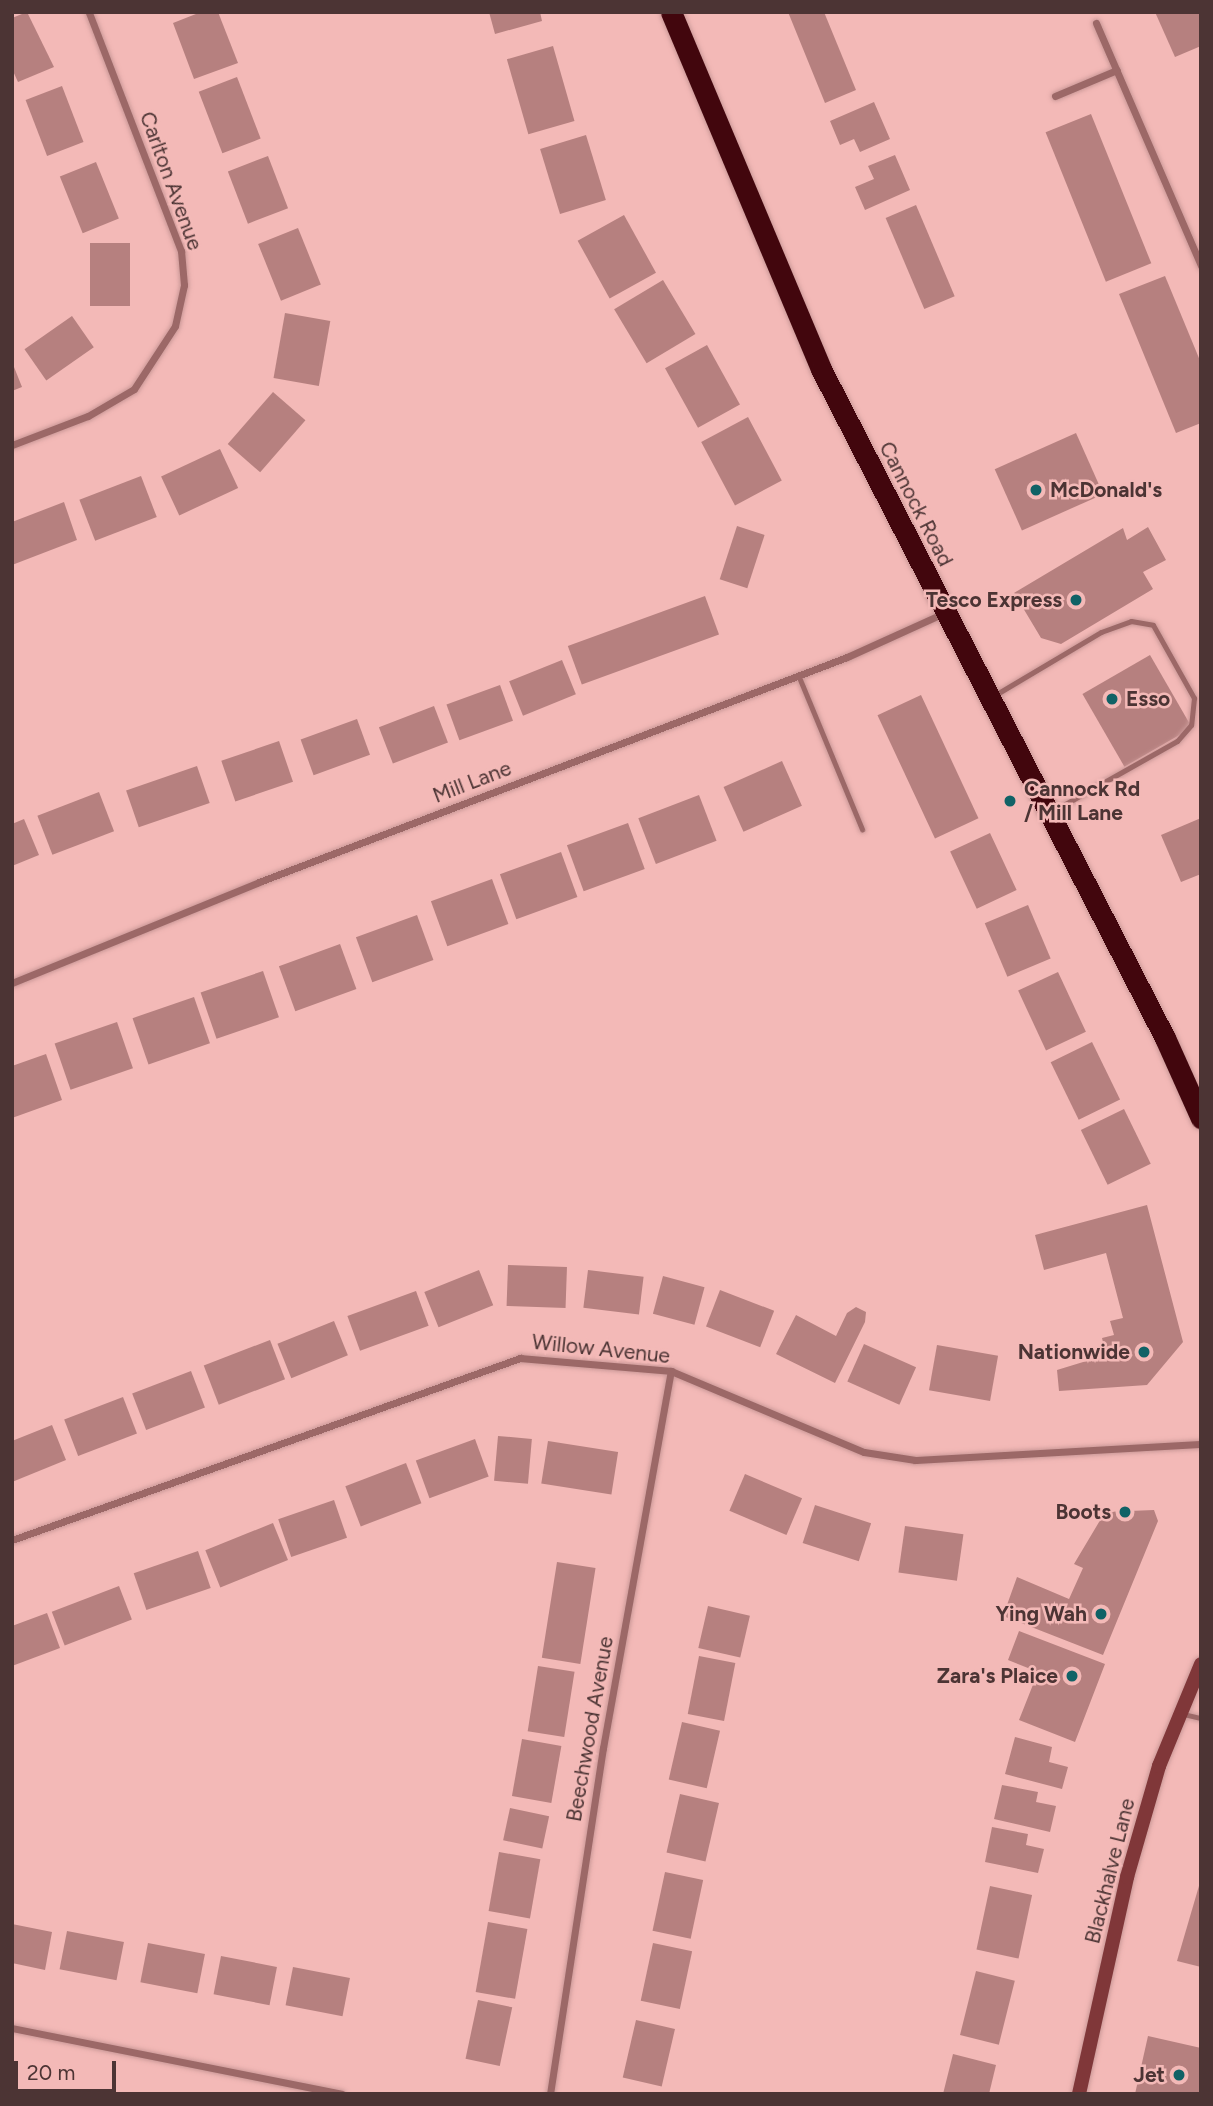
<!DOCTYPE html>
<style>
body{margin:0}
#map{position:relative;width:1213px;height:2106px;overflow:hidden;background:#f3b9b7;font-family:Figtree,sans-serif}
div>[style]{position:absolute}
.building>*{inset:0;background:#b6807f;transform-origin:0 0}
.roads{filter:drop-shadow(0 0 2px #cb9998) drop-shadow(0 0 2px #cb9998)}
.lane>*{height:5px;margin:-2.5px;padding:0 2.5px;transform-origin:2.5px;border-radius:2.5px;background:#9c6867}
.street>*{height:7px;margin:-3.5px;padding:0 3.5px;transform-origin:3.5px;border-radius:3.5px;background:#9c6867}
.secondary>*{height:14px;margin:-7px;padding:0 7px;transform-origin:7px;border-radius:7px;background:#803739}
.highway>*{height:21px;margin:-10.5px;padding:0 10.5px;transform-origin:10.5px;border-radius:10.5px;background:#42060d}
.dots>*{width:19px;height:19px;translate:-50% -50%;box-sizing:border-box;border:4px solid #f3b9b7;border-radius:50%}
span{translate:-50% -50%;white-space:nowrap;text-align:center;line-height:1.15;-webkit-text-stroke:5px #f3b9b7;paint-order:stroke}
.street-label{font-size:21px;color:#4c3434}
.poi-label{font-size:21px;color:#4c3434;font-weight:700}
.left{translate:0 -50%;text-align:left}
.right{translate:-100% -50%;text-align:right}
.frame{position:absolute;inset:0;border:14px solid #4c3434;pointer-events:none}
.scale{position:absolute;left:14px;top:2061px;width:102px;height:32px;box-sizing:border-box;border:4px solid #4c3434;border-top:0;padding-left:9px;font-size:21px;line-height:24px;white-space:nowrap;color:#4c3434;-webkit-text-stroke:5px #f3b9b7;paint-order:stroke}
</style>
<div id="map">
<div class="building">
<i style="clip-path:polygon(27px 12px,54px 67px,18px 82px,12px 69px,12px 18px)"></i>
<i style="clip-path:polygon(201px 12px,218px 12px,238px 63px,194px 79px,173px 23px)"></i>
<i style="clip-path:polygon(489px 12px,540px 12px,542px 21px,495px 34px)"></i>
<i style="clip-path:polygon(788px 12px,824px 12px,856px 90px,825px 103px)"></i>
<i style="clip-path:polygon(1155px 12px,1201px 12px,1201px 46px,1175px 57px)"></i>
<i style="left:553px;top:46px;width:78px;height:48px;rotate:74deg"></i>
<i style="left:237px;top:77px;width:66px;height:41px;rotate:69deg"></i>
<i style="left:62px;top:86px;width:60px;height:39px;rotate:69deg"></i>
<i style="clip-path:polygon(874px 102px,890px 139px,860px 152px,854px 139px,840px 145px,830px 121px)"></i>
<i style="left:1091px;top:114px;width:161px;height:49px;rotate:68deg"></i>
<i style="left:586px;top:135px;width:68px;height:48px;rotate:73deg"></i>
<i style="clip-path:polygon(895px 155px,910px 190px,865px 210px,855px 187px,874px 179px,868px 166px)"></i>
<i style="left:268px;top:156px;width:56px;height:43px;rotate:69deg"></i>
<i style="left:96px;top:162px;width:61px;height:39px;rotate:68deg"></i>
<i style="left:916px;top:205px;width:99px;height:33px;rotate:67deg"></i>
<i style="left:624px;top:215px;width:66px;height:53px;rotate:61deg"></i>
<i style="left:298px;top:228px;width:61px;height:43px;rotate:68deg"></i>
<i style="left:90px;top:243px;width:40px;height:63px"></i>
<i style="clip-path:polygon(1165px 276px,1201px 363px,1201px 423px,1176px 433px,1119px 294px)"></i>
<i style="left:663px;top:280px;width:63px;height:57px;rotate:59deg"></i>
<i style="left:285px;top:313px;width:46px;height:66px;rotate:10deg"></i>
<i style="left:72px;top:316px;width:38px;height:58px;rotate:55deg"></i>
<i style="left:707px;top:345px;width:68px;height:48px;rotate:61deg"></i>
<i style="clip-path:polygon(12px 362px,22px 387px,12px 391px)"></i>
<i style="left:273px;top:392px;width:43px;height:69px;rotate:41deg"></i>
<i style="left:748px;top:417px;width:72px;height:53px;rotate:62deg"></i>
<i style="left:1076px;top:433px;width:67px;height:89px;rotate:66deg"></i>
<i style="left:220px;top:449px;width:43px;height:65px;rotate:65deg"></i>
<i style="left:141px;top:476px;width:44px;height:66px;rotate:69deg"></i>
<i style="clip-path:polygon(64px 502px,77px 540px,12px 565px,12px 522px)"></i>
<i style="left:737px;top:526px;width:29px;height:56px;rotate:18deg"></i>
<i style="clip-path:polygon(1148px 527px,1166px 560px,1143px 572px,1153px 589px,1061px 644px,1041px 638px,1014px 593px,1123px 528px,1127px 540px)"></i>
<i style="left:705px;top:596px;width:41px;height:146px;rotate:70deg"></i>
<i style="left:1150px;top:655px;width:84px;height:78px;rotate:60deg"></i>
<i style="left:562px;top:660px;width:37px;height:57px;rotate:68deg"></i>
<i style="left:500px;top:685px;width:38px;height:57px;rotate:70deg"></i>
<i style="left:921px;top:695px;width:136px;height:48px;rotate:65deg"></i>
<i style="left:434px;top:706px;width:39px;height:59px;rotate:69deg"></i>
<i style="left:357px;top:719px;width:38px;height:60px;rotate:70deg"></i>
<i style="left:279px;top:741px;width:43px;height:61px;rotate:71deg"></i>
<i style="left:782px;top:761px;width:49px;height:64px;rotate:66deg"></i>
<i style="left:197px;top:766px;width:39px;height:75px;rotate:71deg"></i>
<i style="left:99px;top:792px;width:42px;height:66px;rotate:69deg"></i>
<i style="left:699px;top:795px;width:49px;height:65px;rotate:69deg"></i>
<i style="clip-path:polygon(1201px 818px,1201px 874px,1181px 882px,1161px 835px)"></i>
<i style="clip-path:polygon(24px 819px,39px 855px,12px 866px,12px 824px)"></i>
<i style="left:628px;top:823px;width:49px;height:65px;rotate:70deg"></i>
<i style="left:990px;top:833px;width:63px;height:44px;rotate:65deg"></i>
<i style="left:561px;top:852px;width:48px;height:65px;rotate:70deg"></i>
<i style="left:492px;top:879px;width:48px;height:65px;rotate:70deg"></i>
<i style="left:1028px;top:905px;width:58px;height:47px;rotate:67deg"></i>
<i style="left:417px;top:915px;width:48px;height:65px;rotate:70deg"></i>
<i style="left:340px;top:944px;width:48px;height:65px;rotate:70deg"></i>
<i style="left:263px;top:971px;width:49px;height:66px;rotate:71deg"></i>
<i style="left:1058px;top:972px;width:66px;height:44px;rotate:65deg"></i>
<i style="left:194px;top:997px;width:49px;height:65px;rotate:71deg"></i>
<i style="left:117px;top:1022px;width:49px;height:66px;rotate:71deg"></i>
<i style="left:1092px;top:1042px;width:64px;height:46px;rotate:64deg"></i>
<i style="clip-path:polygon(46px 1054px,62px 1100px,12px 1118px,12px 1066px)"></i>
<i style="left:1124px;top:1109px;width:61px;height:48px;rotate:64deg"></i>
<i style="clip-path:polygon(1147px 1205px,1183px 1342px,1147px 1385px,1059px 1391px,1057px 1370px,1106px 1355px,1102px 1338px,1114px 1335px,1110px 1321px,1123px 1318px,1106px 1253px,1044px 1270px,1035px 1235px)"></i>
<i style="left:508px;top:1265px;width:59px;height:41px;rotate:2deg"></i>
<i style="left:479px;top:1270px;width:38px;height:59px;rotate:68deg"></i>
<i style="left:588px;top:1270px;width:56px;height:38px;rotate:7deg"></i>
<i style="left:663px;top:1276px;width:43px;height:39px;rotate:15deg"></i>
<i style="left:720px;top:1290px;width:58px;height:39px;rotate:21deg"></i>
<i style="left:416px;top:1291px;width:37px;height:73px;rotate:70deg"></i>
<i style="clip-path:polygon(856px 1307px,866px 1312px,865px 1322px,835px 1383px,776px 1354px,796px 1315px,836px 1336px,847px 1313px)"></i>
<i style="left:334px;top:1321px;width:37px;height:61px;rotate:68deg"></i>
<i style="left:270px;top:1340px;width:42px;height:71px;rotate:69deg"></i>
<i style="left:864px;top:1344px;width:57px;height:41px;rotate:24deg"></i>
<i style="left:937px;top:1345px;width:62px;height:46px;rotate:10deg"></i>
<i style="left:191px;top:1371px;width:39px;height:63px;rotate:69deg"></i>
<i style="left:123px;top:1397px;width:39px;height:63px;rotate:69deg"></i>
<i style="clip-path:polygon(52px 1425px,66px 1460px,12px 1482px,12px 1441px)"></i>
<i style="left:498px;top:1436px;width:34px;height:45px;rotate:5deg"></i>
<i style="left:475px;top:1439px;width:40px;height:63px;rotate:70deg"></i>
<i style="left:548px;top:1441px;width:71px;height:43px;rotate:9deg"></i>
<i style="left:406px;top:1463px;width:43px;height:65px;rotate:69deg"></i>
<i style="left:745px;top:1474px;width:62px;height:40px;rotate:23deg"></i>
<i style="left:334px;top:1500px;width:40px;height:59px;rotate:71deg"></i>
<i style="left:815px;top:1505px;width:59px;height:40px;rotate:18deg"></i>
<i style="clip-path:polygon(1154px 1510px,1158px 1521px,1103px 1655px,1003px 1616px,1017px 1577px,1069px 1599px,1083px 1568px,1074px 1564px,1105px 1512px)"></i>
<i style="left:273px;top:1523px;width:40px;height:73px;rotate:68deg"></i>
<i style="left:905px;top:1526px;width:59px;height:47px;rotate:8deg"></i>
<i style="left:198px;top:1551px;width:39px;height:68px;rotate:71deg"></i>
<i style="left:557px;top:1562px;width:39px;height:97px;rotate:9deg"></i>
<i style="left:119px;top:1586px;width:36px;height:72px;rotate:69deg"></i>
<i style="left:708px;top:1606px;width:43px;height:43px;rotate:13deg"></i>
<i style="clip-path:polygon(47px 1613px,60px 1648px,12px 1666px,12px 1626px)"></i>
<i style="clip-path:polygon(1019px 1631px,1105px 1664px,1075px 1742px,1019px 1720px,1038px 1672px,1008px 1660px)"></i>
<i style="left:699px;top:1656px;width:37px;height:59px;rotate:11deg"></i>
<i style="left:538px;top:1666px;width:37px;height:66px;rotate:9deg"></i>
<i style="left:682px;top:1722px;width:39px;height:59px;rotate:13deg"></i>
<i style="clip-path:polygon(1015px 1737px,1052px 1747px,1049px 1762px,1068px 1767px,1062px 1789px,1005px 1774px)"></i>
<i style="left:522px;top:1739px;width:40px;height:58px;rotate:10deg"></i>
<i style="clip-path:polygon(1002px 1785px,1038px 1792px,1036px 1802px,1056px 1806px,1050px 1832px,994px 1819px)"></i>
<i style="left:680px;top:1794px;width:40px;height:60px;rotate:13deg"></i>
<i style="left:510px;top:1808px;width:40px;height:33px;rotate:12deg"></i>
<i style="clip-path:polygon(992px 1827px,1028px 1834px,1026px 1845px,1044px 1849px,1038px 1873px,985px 1862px)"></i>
<i style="left:499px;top:1852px;width:42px;height:60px;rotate:10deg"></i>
<i style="left:665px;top:1872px;width:39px;height:60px;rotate:12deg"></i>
<i style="clip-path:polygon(1201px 1879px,1201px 1967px,1177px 1961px)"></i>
<i style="left:990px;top:1886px;width:43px;height:65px;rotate:12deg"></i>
<i style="left:488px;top:1922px;width:40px;height:71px;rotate:10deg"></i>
<i style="clip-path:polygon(12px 1924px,52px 1932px,45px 1970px,12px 1963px)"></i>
<i style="left:67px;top:1931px;width:58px;height:39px;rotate:11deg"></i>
<i style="left:148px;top:1943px;width:58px;height:40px;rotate:11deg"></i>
<i style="left:653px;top:1943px;width:40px;height:59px;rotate:12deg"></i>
<i style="left:221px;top:1956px;width:57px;height:39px;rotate:11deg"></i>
<i style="left:293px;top:1967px;width:58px;height:39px;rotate:11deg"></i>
<i style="left:976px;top:1971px;width:40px;height:66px;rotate:14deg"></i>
<i style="left:478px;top:2000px;width:35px;height:60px;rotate:12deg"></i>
<i style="left:636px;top:2020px;width:40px;height:59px;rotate:13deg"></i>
<i style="clip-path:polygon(1148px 2036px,1201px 2048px,1201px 2094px,1135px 2094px)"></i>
<i style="clip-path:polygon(953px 2054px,996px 2065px,989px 2094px,943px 2094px)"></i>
</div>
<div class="roads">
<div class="lane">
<i style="left:799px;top:677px;width:165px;rotate:67.5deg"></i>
<i style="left:995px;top:695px;width:123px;rotate:-30.7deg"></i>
<i style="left:1101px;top:632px;width:32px;rotate:-20deg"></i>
<i style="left:1131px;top:621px;width:22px;rotate:10deg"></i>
<i style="left:1153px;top:625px;width:84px;rotate:60.7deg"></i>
<i style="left:1194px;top:698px;width:27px;rotate:96deg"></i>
<i style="left:1191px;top:725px;width:21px;rotate:131deg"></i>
<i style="left:1177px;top:741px;width:142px;rotate:150.6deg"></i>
<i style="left:1183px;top:1714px;width:18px;rotate:13deg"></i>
</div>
<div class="street">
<i style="left:1096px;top:23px;width:265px;rotate:66.6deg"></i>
<i style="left:1055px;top:96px;width:67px;rotate:-22.8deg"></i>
<i style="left:12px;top:445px;width:81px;rotate:-20.9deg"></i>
<i style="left:88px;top:416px;width:53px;rotate:-30.4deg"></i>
<i style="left:134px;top:389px;width:75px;rotate:-56.9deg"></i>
<i style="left:175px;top:326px;width:42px;rotate:-77.6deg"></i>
<i style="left:184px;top:285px;width:34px;rotate:-95deg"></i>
<i style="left:181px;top:251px;width:256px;rotate:-111.1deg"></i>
<i style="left:12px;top:983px;width:267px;rotate:-22.2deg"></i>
<i style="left:259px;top:882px;width:630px;rotate:-20.94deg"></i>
<i style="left:847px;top:657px;width:107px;rotate:-24.4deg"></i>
<i style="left:12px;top:1540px;width:540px;rotate:-19.71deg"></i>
<i style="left:520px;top:1358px;width:152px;rotate:4.9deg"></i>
<i style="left:671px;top:1371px;width:209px;rotate:22.8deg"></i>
<i style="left:864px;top:1452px;width:52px;rotate:8.9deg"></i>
<i style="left:915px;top:1460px;width:286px;rotate:-3.2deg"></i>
<i style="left:12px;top:2028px;width:336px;rotate:11.3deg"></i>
<i style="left:550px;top:2094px;width:350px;rotate:-81.3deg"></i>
<i style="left:603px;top:1748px;width:383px;rotate:-79.8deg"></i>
</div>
<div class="secondary">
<i style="left:1079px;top:2094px;width:222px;rotate:-77.5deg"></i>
<i style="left:1127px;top:1877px;width:116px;rotate:-73.9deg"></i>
<i style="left:1159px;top:1766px;width:110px;rotate:-67.6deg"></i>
</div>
<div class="highway">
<i style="left:671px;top:12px;width:387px;rotate:67.2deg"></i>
<i style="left:821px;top:369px;width:752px;rotate:62.79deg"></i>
<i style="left:1165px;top:1038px;width:88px;rotate:65.8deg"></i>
</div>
</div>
<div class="dots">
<i style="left:1036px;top:490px;background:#116266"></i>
<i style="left:1076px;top:600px;background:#116266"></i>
<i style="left:1112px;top:699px;background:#116266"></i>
<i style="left:1010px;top:801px;background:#116266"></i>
<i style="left:1144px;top:1352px;background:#116266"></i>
<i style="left:1125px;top:1512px;background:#116266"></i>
<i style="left:1101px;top:1614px;background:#116266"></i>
<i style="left:1072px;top:1676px;background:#116266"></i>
<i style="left:1179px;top:2075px;background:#116266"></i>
</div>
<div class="street-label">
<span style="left:171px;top:181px;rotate:70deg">Carlton Avenue</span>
<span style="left:916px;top:504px;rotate:63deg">Cannock Road</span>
<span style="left:472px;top:782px;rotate:-21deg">Mill Lane</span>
<span style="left:601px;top:1349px;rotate:6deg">Willow Avenue</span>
<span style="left:590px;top:1729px;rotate:-80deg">Beechwood Avenue</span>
<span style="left:1110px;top:1871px;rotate:-76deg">Blackhalve Lane</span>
</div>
<div class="poi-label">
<span class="left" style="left:1050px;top:490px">McDonald's</span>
<span class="right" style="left:1062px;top:600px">Tesco Express</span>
<span class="left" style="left:1126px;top:699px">Esso</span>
<span class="left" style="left:1024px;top:801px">Cannock Rd<br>/ Mill Lane</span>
<span class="right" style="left:1130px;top:1352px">Nationwide</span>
<span class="right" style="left:1111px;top:1512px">Boots</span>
<span class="right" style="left:1087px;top:1614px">Ying Wah</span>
<span class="right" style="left:1058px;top:1676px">Zara's Plaice</span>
<span class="right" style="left:1165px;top:2075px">Jet</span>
</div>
<div class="frame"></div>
<div class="scale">20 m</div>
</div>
